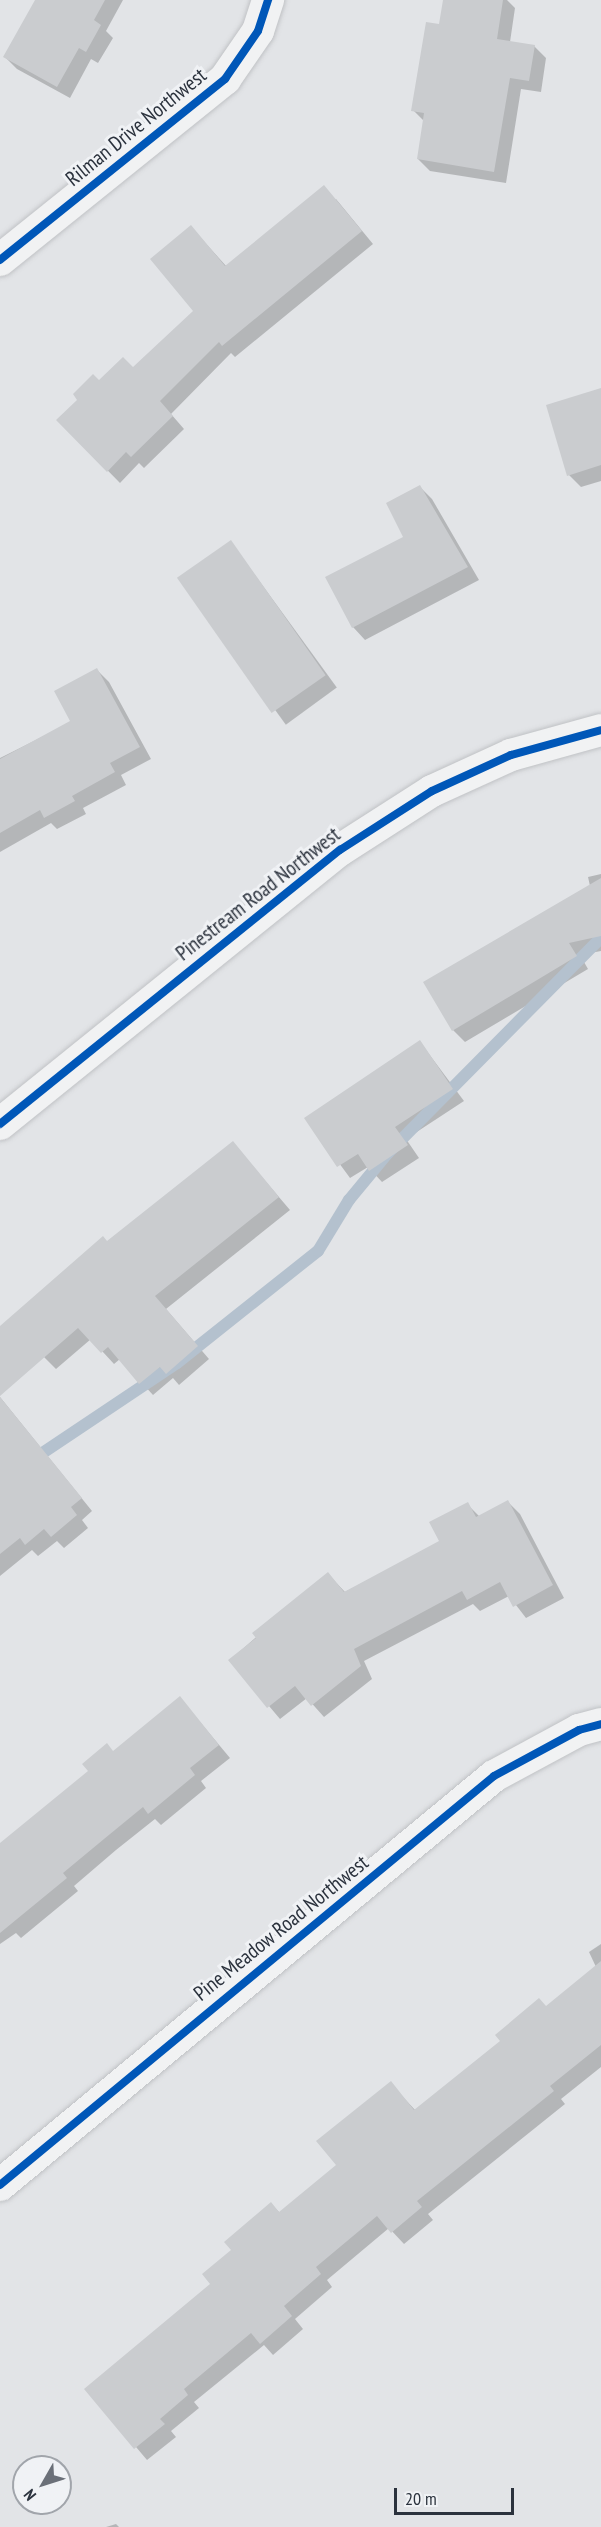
<!DOCTYPE html>
<style>
body{margin:0}
#map{position:relative;width:601px;height:2527px;overflow:hidden;background:#e2e4e7;font-family:"PT Sans Narrow",sans-serif}
div>[style]{position:absolute}
.shadow>*{inset:0;background:#0003;transform-origin:0 0}
.stream>*{height:12px;margin:-6px;padding:0 6px;transform-origin:6px;border-radius:6px;background:#b4c1ce}
.building>*{inset:0;background:#cacccf;transform-origin:0 0}
.roads{filter:drop-shadow(0 0 2px #c0c2c5) drop-shadow(0 0 2px #c0c2c5)}
.minor>*{height:32px;margin:-16px;padding:0 16px;transform-origin:16px;border-radius:16px;background:#f1f2f3}
.cycleway>*{height:8px;margin:-4px;padding:0 4px;transform-origin:4px;border-radius:4px;background:#0057b8}
span{translate:-50% -50%;white-space:nowrap;text-align:center;line-height:1.15;-webkit-text-stroke:6px #f0f2f5;paint-order:stroke}
.street-label{font-size:21px;color:#2b323d}
.north{position:absolute;left:12px;top:2455px;width:60px;height:60px;box-sizing:border-box;background:#f0f2f5;border:2px solid #a1a5ab;border-radius:50%;rotate:231deg;font-size:16px;font-weight:700;line-height:24px;text-align:center;color:#2b323d}
.north::after{content:'';display:block;margin:auto;width:21px;height:27px;background:#6b7078;clip-path:polygon(50% 0,100% 100%,50% 72%,0 100%)}
.scale{position:absolute;left:394px;top:2488px;width:120px;height:27px;box-sizing:border-box;border:3px solid #2b323d;border-top:0;padding-left:8px;font-size:18px;line-height:21px;white-space:nowrap;color:#2b323d;-webkit-text-stroke:4px #f0f2f5;paint-order:stroke}
</style>
<div id="map">
<div class="shadow">
<i style="clip-path:polygon(36px 0,123px 0,106px 31px,113px 38px,98px 63px,91px 59px,70px 98px,17px 69px,5px 57px)"></i>
<i style="clip-path:polygon(445px 0,507px 0,515px 8px,510px 42px,534px 46px,546px 58px,541px 92px,521px 89px,506px 183px,430px 171px,418px 159px,424px 121px,413px 110px,441px 26px)"></i>
<i style="clip-path:polygon(336px 199px,373px 244px,235px 357px,231px 353px,171px 414px,184px 429px,144px 468px,139px 463px,120px 483px,58px 420px,99px 382px,133px 369px,195px 311px,191px 227px,227px 267px)"></i>
<i style="clip-path:polygon(601px 391px,601px 481px,581px 487px,569px 475px)"></i>
<i style="clip-path:polygon(420px 487px,432px 499px,479px 580px,365px 640px,353px 627px,405px 537px)"></i>
<i style="left:231px;top:542px;width:180px;height:63px;rotate:54deg"></i>
<i style="clip-path:polygon(97px 670px,109px 682px,151px 759px,121px 775px,126px 785px,83px 808px,86px 814px,57px 829px,51px 823px,0 852px,0 758px,72px 722px)"></i>
<i style="clip-path:polygon(601px 874px,601px 951px,580px 955px,588px 969px,465px 1042px,453px 1030px,590px 886px,588px 877px)"></i>
<i style="clip-path:polygon(420px 1042px,464px 1101px,406px 1139px,419px 1158px,382px 1182px,368px 1167px,350px 1178px,306px 1118px)"></i>
<i style="clip-path:polygon(233px 1143px,290px 1210px,166px 1309px,209px 1359px,179px 1385px,173px 1378px,153px 1395px,120px 1359px,114px 1364px,91px 1339px,56px 1369px,44px 1357px,107px 1242px)"></i>
<i style="clip-path:polygon(0 1397px,92px 1511px,82px 1520px,88px 1528px,64px 1548px,57px 1541px,38px 1556px,32px 1550px,0 1576px)"></i>
<i style="clip-path:polygon(508px 1502px,520px 1514px,564px 1598px,526px 1618px,509px 1596px,480px 1611px,473px 1604px,364px 1661px,372px 1679px,324px 1717px,307px 1698px,280px 1719px,230px 1660px,328px 1574px,345px 1592px,441px 1542px,467px 1504px,480px 1517px)"></i>
<i style="clip-path:polygon(180px 1698px,230px 1758px,201px 1781px,206px 1788px,161px 1825px,155px 1819px,116px 1850px,74px 1886px,78px 1891px,21px 1938px,16px 1933px,0 1944px,0 1845px)"></i>
<i style="clip-path:polygon(601px 1944px,601px 2067px,561px 2099px,565px 2104px,428px 2214px,433px 2220px,404px 2244px,389px 2228px,327px 2280px,332px 2287px,295px 2319px,303px 2329px,273px 2355px,264px 2345px,194px 2402px,199px 2408px,171px 2431px,176px 2437px,147px 2460px,87px 2389px,213px 2284px,233px 2250px,271px 2204px,280px 2213px,338px 2165px,390px 2083px,416px 2111px,596px 1967px,589px 1952px)"></i>
<i style="clip-path:polygon(116px 2524px,119px 2527px,106px 2527px)"></i>
</div>
<div class="stream">
<i style="left:32px;top:1460px;width:174px;rotate:-33.8deg"></i>
<i style="left:177px;top:1363px;width:180px;rotate:-38.5deg"></i>
<i style="left:318px;top:1251px;width:60px;rotate:-58.7deg"></i>
<i style="left:349px;top:1200px;width:60px;rotate:-50.4deg"></i>
<i style="left:387px;top:1154px;width:304px;rotate:-45.3deg"></i>
</div>
<div class="building">
<i style="clip-path:polygon(35px 0,105px 0,94px 20px,101px 25px,86px 52px,79px 48px,57px 87px,3px 57px)"></i>
<i style="clip-path:polygon(443px 0,503px 0,497px 39px,535px 45px,529px 81px,510px 78px,494px 172px,417px 159px,424px 113px,411px 111px,426px 22px,439px 24px)"></i>
<i style="clip-path:polygon(324px 185px,362px 231px,222px 346px,219px 342px,160px 401px,173px 416px,131px 457px,126px 452px,107px 472px,56px 420px,77px 400px,73px 394px,93px 374px,99px 380px,123px 357px,133px 367px,193px 311px,150px 259px,191px 225px,225px 266px)"></i>
<i style="clip-path:polygon(601px 388px,601px 465px,567px 476px,546px 405px)"></i>
<i style="clip-path:polygon(420px 485px,468px 567px,352px 628px,325px 577px,403px 537px,386px 503px)"></i>
<i style="left:231px;top:540px;width:165px;height:66px;rotate:55deg"></i>
<i style="clip-path:polygon(97px 668px,140px 747px,110px 763px,115px 772px,72px 796px,75px 801px,44px 818px,40px 810px,0 833px,0 759px,70px 721px,54px 691px)"></i>
<i style="clip-path:polygon(601px 878px,601px 936px,569px 943px,577px 956px,452px 1031px,423px 982px)"></i>
<i style="clip-path:polygon(420px 1040px,453px 1089px,395px 1127px,408px 1145px,369px 1171px,358px 1154px,337px 1167px,304px 1118px)"></i>
<i style="clip-path:polygon(233px 1141px,279px 1197px,155px 1296px,198px 1346px,166px 1374px,160px 1367px,139px 1384px,108px 1347px,101px 1353px,78px 1328px,0 1396px,0 1326px,103px 1236px,107px 1241px)"></i>
<i style="clip-path:polygon(0 1397px,82px 1498px,71px 1507px,77px 1515px,51px 1537px,44px 1529px,25px 1545px,20px 1538px,0 1554px)"></i>
<i style="clip-path:polygon(508px 1500px,553px 1585px,513px 1607px,500px 1582px,467px 1600px,462px 1591px,354px 1649px,361px 1666px,311px 1706px,295px 1686px,267px 1708px,228px 1660px,256px 1638px,252px 1633px,328px 1572px,344px 1592px,439px 1541px,429px 1522px,468px 1502px,476px 1517px)"></i>
<i style="clip-path:polygon(180px 1696px,219px 1745px,190px 1768px,195px 1775px,148px 1814px,143px 1807px,104px 1839px,63px 1873px,67px 1878px,0 1933px,0 1843px,88px 1771px,82px 1764px,107px 1743px,113px 1751px)"></i>
<i style="clip-path:polygon(601px 1961px,601px 2045px,550px 2086px,554px 2091px,417px 2201px,422px 2207px,391px 2233px,377px 2216px,316px 2267px,321px 2274px,284px 2306px,292px 2316px,260px 2344px,251px 2333px,184px 2389px,188px 2395px,160px 2419px,165px 2424px,134px 2449px,84px 2389px,210px 2284px,202px 2274px,231px 2250px,224px 2242px,271px 2202px,279px 2212px,336px 2165px,316px 2141px,391px 2081px,414px 2110px,500px 2041px,495px 2035px,539px 1998px,546px 2006px)"></i>
</div>
<div class="roads">
<div class="minor">
<i style="left:0;top:260px;width:289px;rotate:-38.8deg"></i>
<i style="left:225px;top:79px;width:58px;rotate:-55.5deg"></i>
<i style="left:258px;top:31px;width:33px;rotate:-72deg"></i>
<i style="left:0;top:1124px;width:437px;rotate:-38.9deg"></i>
<i style="left:340px;top:850px;width:109px;rotate:-32.7deg"></i>
<i style="left:432px;top:791px;width:87px;rotate:-24.5deg"></i>
<i style="left:511px;top:755px;width:93px;rotate:-15.5deg"></i>
<i style="left:0;top:2185px;width:641px;rotate:-39.62deg"></i>
<i style="left:494px;top:1776px;width:97px;rotate:-28.4deg"></i>
<i style="left:579px;top:1730px;width:23px;rotate:-15deg"></i>
</div>
</div>
<div class="cycleway">
<i style="left:0;top:260px;width:289px;rotate:-38.8deg"></i>
<i style="left:225px;top:79px;width:58px;rotate:-55.5deg"></i>
<i style="left:258px;top:31px;width:33px;rotate:-72deg"></i>
<i style="left:0;top:1124px;width:437px;rotate:-38.9deg"></i>
<i style="left:340px;top:850px;width:109px;rotate:-32.7deg"></i>
<i style="left:432px;top:791px;width:87px;rotate:-24.5deg"></i>
<i style="left:511px;top:755px;width:93px;rotate:-15.5deg"></i>
<i style="left:0;top:2185px;width:641px;rotate:-39.62deg"></i>
<i style="left:494px;top:1776px;width:97px;rotate:-28.4deg"></i>
<i style="left:579px;top:1730px;width:23px;rotate:-15deg"></i>
</div>
<div class="street-label">
<span style="left:136px;top:127px;rotate:-39deg">Rilman Drive Northwest</span>
<span style="left:258px;top:894px;rotate:-38deg">Pinestream Road Northwest</span>
<span style="left:281px;top:1928px;rotate:-39deg">Pine Meadow Road Northwest</span>
</div>
<div class="north">N</div>
<div class="scale">20 m</div>
</div>
